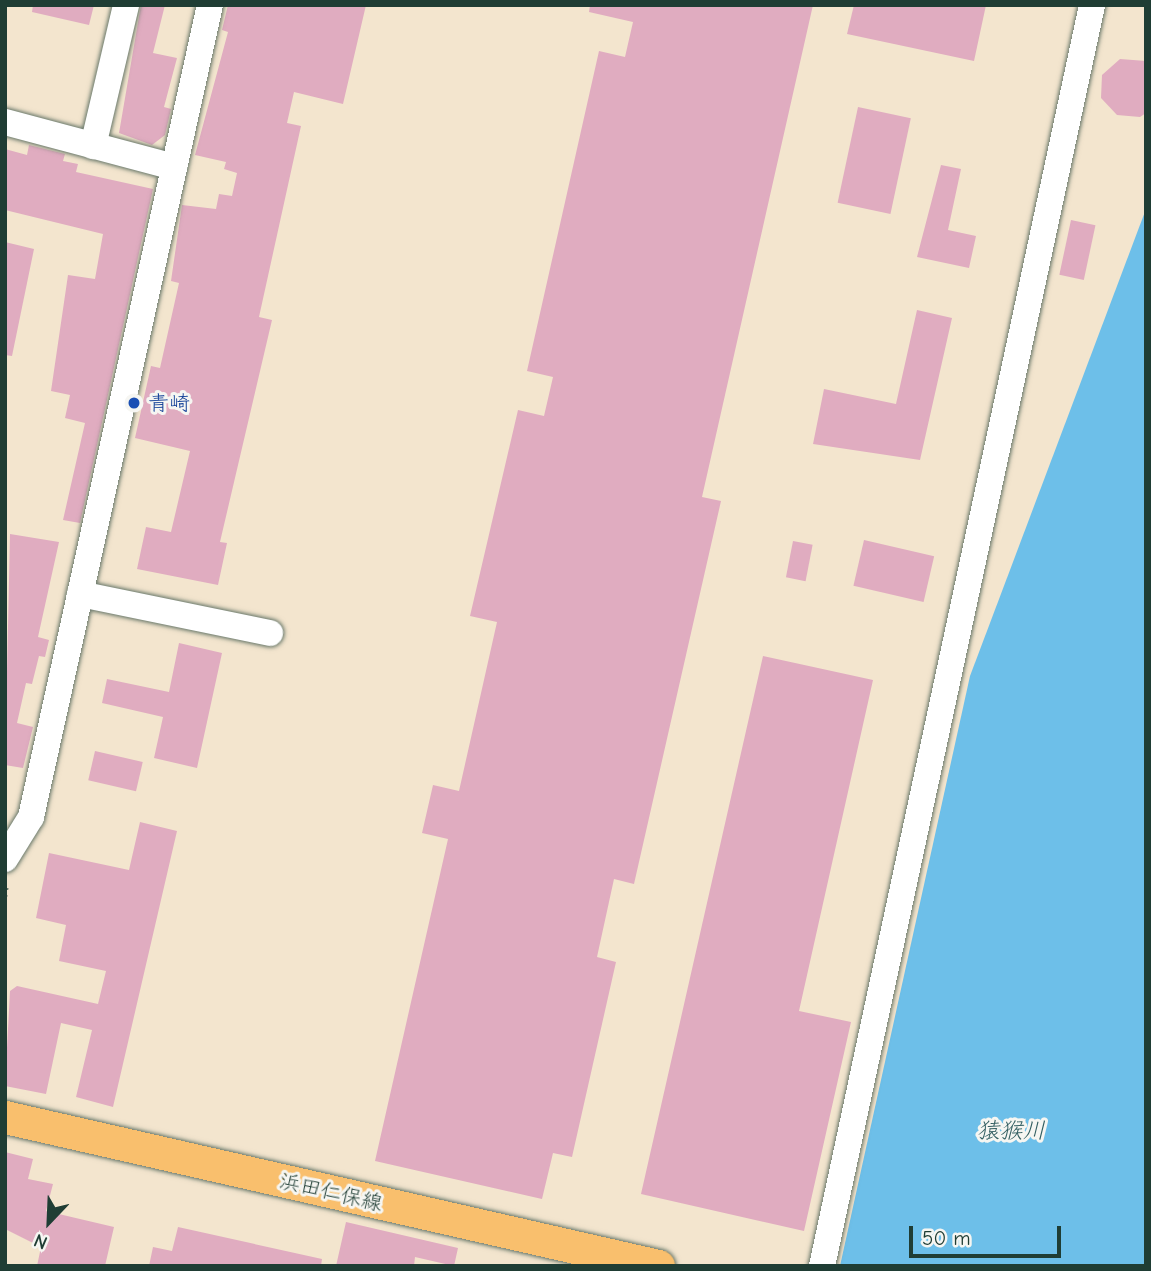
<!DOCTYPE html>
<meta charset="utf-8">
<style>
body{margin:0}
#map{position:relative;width:1151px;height:1271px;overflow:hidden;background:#f3e5ce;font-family:"Comic Neue","Klee One",sans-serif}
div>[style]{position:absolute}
.water>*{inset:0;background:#6dbfe9}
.building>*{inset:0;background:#e0acc0;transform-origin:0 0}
.path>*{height:3.5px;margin-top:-1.75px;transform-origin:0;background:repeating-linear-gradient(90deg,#69786a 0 2px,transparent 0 7px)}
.roads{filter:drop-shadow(0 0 2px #69786a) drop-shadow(0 0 2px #69786a)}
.minor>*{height:26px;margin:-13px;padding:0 13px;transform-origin:13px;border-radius:13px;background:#fff}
.major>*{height:33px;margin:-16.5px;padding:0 16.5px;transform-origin:16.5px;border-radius:16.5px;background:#f9bf6d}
.dots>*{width:19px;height:19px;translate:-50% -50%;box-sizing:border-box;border:4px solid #f6f6f2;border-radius:50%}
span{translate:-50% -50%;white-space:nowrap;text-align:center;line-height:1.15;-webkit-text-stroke:6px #f6f6f2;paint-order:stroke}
.transit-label{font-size:21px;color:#164399}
.left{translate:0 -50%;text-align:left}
.street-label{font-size:21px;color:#1f3d34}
.water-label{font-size:23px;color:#325e61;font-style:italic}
.frame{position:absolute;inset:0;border:7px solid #1f3d34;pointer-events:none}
.north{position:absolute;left:14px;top:1187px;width:70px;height:70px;-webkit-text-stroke:5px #f6f6f2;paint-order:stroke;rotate:203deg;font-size:19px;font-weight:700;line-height:28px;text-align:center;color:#1f3d34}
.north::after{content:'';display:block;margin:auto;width:24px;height:32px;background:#1f3d34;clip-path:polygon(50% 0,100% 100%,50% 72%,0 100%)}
.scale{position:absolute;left:909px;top:1226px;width:152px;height:32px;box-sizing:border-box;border:4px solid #1f3d34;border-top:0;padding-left:9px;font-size:21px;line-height:24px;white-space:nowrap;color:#1f3d34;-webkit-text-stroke:5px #f6f6f2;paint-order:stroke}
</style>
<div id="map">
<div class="water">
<i style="clip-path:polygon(1146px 209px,1146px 1266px,840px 1266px,970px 676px)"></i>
</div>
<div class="building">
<i style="clip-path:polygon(33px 5px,94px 5px,89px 25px,32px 12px)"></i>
<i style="clip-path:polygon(141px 5px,165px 5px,153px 53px,177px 58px,164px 107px,171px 109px,165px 135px,152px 145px,119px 133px)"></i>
<i style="clip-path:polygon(228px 5px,366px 5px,343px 104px,294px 92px,287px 123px,301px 126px,259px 317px,272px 320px,220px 542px,227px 543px,218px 585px,137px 569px,146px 527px,171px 532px,190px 451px,135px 438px,151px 366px,160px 368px,179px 283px,171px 281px,182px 205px,216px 209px,219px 194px,232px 196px,237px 173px,224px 169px,226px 162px,195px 155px,228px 32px,222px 30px)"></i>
<i style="clip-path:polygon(590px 5px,813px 5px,702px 497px,721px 501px,634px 884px,614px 879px,597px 957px,616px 962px,572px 1157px,553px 1153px,542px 1199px,375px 1161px,448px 839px,422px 833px,433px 785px,459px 791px,497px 622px,470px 616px,518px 410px,544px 416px,553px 377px,527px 371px,599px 51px,625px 57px,633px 22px,589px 12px)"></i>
<i style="clip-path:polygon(854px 5px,986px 5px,974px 61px,847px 34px)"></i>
<i style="clip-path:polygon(1120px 59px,1146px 61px,1146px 113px,1140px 117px,1117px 115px,1101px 98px,1102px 75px)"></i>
<i style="left:858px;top:107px;width:54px;height:98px;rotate:12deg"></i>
<i style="clip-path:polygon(29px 145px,65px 154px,63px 161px,78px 164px,76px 172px,153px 189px,80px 523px,63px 520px,85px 423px,65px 418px,70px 395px,51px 391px,68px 275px,95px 279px,103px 234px,5px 210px,5px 149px,27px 155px)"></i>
<i style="clip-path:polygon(941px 165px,961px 169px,948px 230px,976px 236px,969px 268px,917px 257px)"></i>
<i style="left:1071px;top:220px;width:25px;height:56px;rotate:12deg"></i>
<i style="clip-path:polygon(5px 242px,34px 249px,12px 356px,5px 355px)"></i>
<i style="clip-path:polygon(917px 310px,952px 318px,920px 460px,813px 444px,824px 389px,896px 404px)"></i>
<i style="clip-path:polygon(10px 534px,59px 542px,38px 637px,49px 640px,45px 657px,39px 656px,32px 684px,26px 683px,17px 723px,33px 727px,23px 768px,5px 765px)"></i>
<i style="left:864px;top:540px;width:72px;height:47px;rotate:13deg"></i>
<i style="left:793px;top:541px;width:20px;height:37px;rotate:11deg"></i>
<i style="clip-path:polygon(179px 643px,222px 653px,197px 768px,154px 758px,163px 717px,102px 703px,107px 679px,169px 692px)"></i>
<i style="clip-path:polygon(763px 656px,873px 680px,799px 1011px,851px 1022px,804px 1231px,641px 1194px)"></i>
<i style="left:95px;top:751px;width:49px;height:30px;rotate:13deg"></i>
<i style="clip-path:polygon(140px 822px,177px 831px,113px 1107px,76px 1097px,92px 1030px,61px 1023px,46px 1094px,5px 1086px,10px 991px,17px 986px,98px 1004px,106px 971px,59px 961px,66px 925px,36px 918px,49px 853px,129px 870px)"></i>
<i style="clip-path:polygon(5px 1152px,33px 1159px,28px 1179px,53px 1184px,46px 1211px,114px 1227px,105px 1266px,37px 1266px,41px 1247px,5px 1229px)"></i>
<i style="clip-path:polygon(346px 1222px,458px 1248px,454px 1266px,415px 1257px,414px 1266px,336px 1266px)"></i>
<i style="clip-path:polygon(178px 1227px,322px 1259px,321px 1266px,149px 1266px,153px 1247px,172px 1251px)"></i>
</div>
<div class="path">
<i style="left:5px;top:897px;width:14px;rotate:-82deg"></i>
</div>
<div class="roads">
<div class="minor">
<i style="left:5px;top:122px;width:175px;rotate:14.9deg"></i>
<i style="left:93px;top:146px;width:145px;rotate:-76.8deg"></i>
<i style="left:80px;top:594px;width:194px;rotate:11.6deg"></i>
<i style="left:5px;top:859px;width:49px;rotate:-58.2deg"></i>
<i style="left:31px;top:817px;width:831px;rotate:-77.57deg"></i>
<i style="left:822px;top:1266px;width:1290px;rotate:-77.91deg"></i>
</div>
<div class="major">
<i style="left:5px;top:1117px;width:670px;rotate:12.85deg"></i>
</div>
</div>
<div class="dots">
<i style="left:134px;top:403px;background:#1a4fb4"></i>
</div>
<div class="transit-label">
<span class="left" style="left:148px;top:403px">青崎</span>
</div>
<div class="street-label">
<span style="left:331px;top:1192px;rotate:13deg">浜田仁保線</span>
</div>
<div class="water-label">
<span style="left:1011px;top:1131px">猿猴川</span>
</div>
<div class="frame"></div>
<div class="north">N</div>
<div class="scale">50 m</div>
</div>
